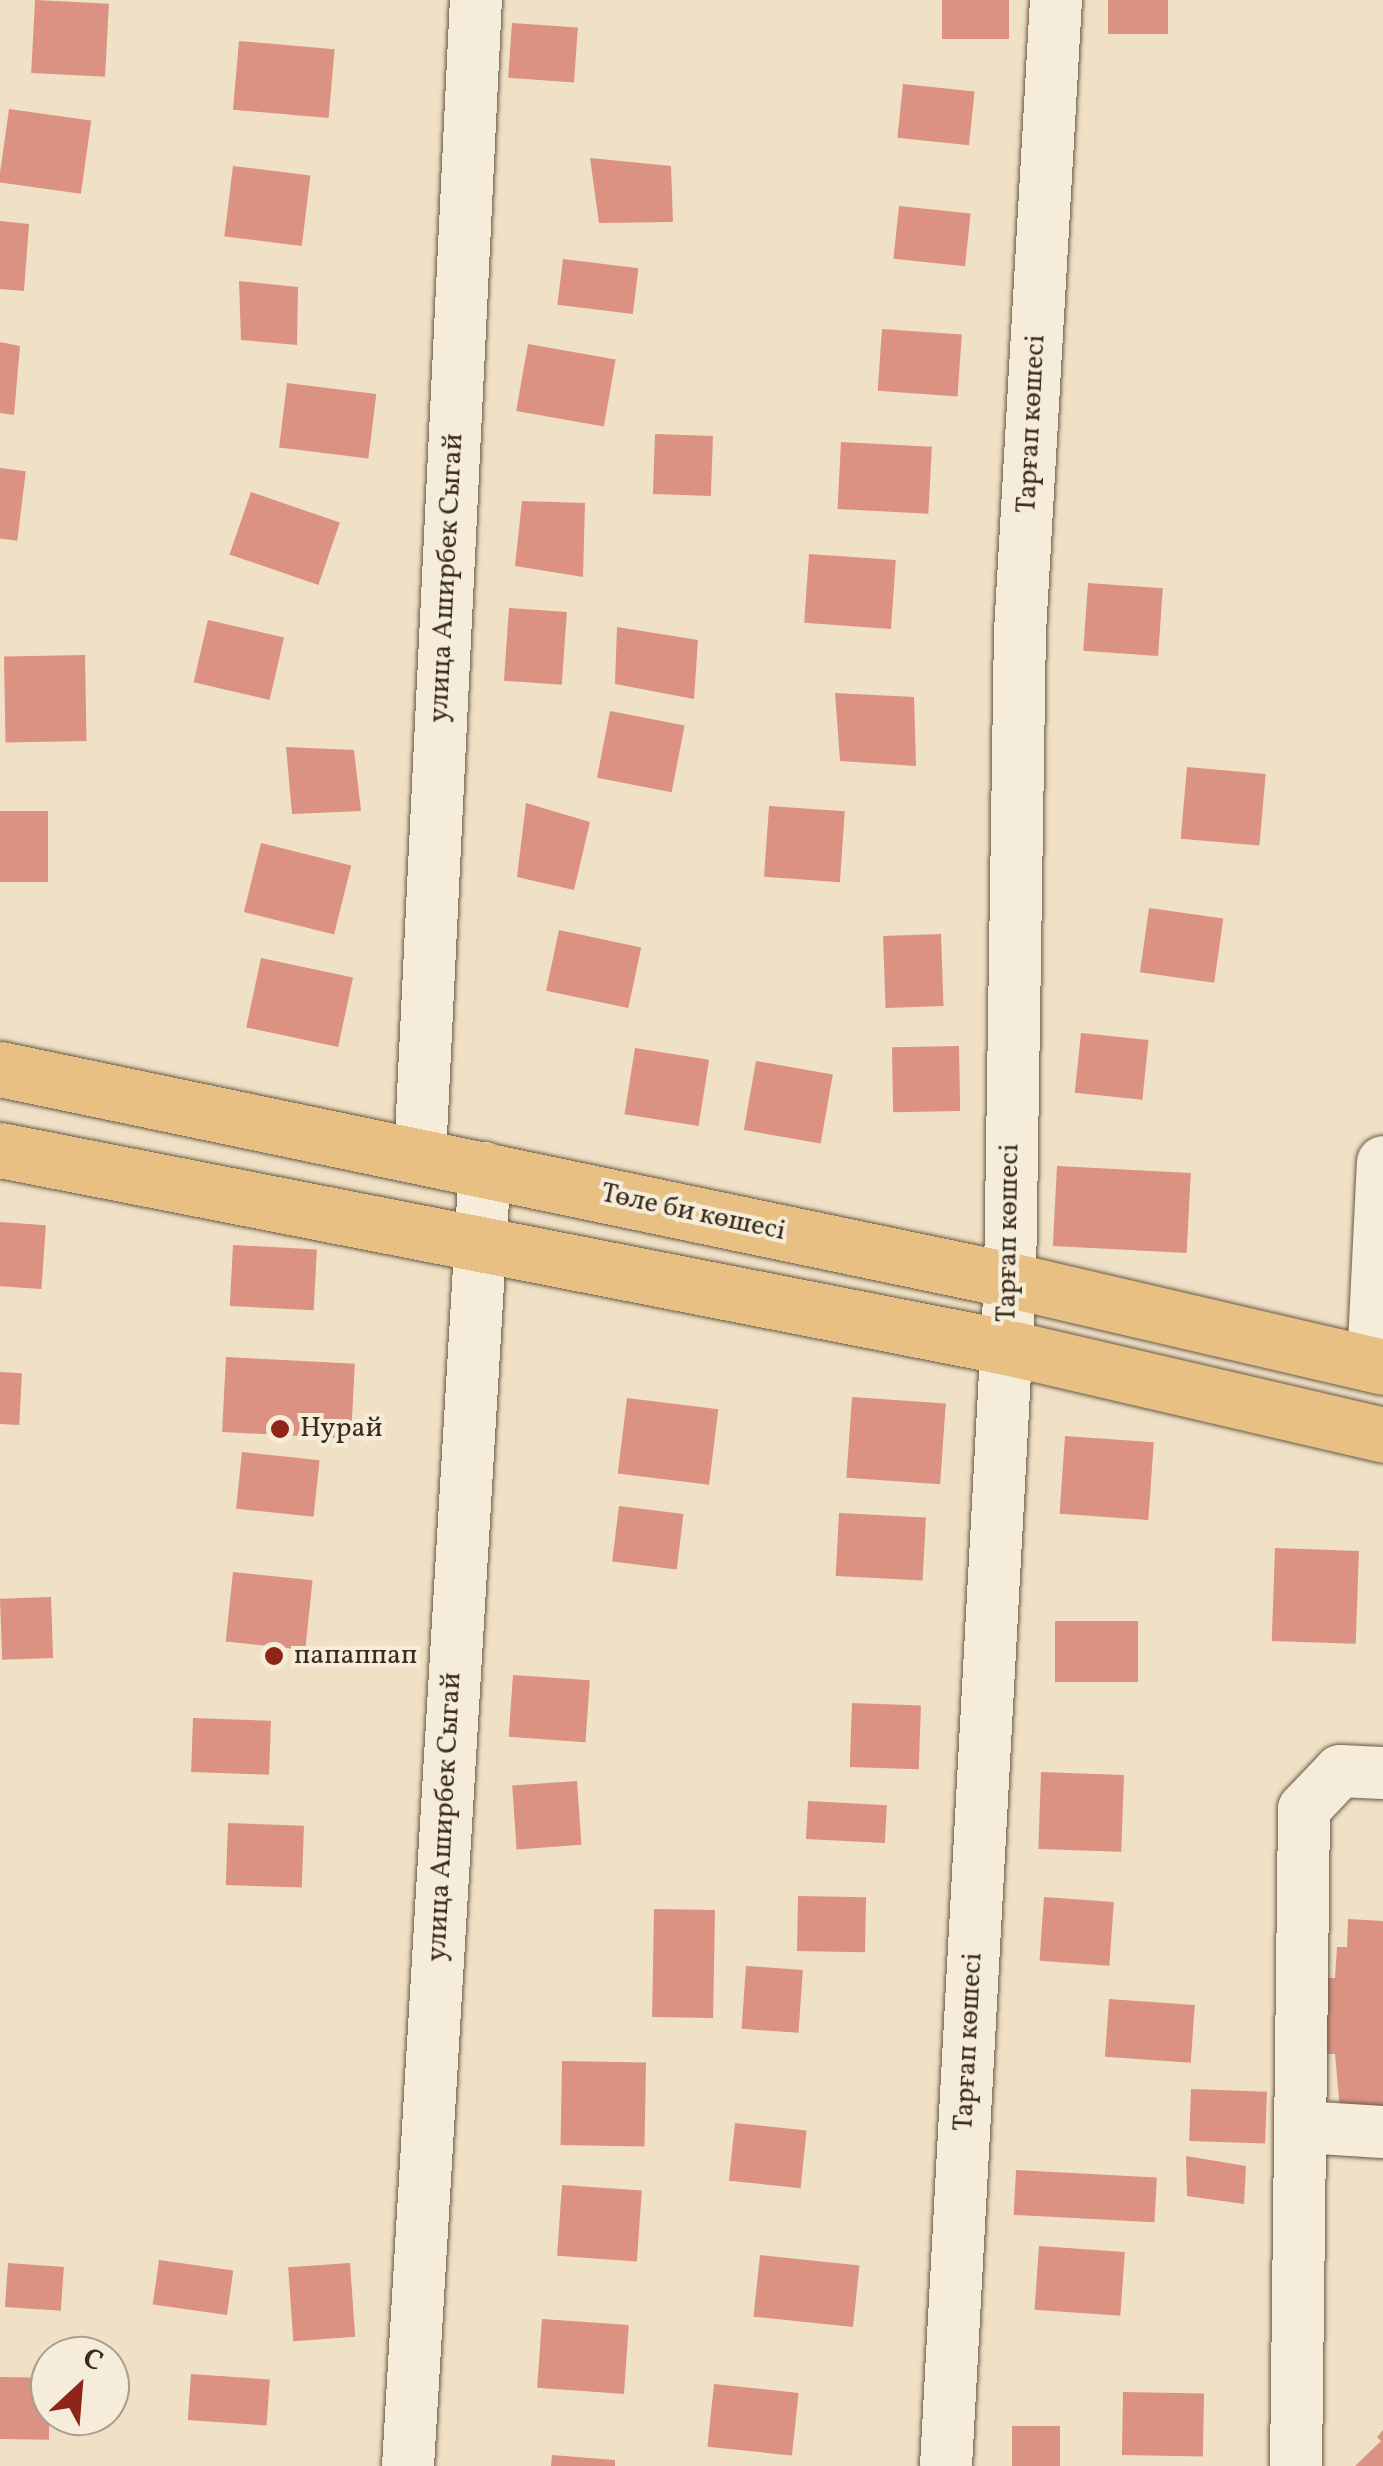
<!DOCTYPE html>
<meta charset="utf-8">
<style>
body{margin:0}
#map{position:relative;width:1383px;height:2466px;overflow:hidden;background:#f0e1c6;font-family:Vollkorn,serif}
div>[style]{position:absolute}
.building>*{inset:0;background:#db9282;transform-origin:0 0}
.roads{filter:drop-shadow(0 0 2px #675946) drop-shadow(0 0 2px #675946)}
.minor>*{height:52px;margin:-26px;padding:0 26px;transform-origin:26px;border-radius:26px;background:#f5ecda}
.major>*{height:55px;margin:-27.5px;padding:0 27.5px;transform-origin:27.5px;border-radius:27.5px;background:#e8c083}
.dots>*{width:28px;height:28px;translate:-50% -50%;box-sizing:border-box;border:5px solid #f5ecda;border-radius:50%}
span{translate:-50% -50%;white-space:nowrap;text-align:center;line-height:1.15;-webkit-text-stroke:8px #f5ecda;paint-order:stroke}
.street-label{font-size:28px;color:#392c1b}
.poi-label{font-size:28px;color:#392c1b}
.left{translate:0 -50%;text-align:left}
.north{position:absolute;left:30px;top:2336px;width:100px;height:100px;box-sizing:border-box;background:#f5ecda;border:2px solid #aa9f8e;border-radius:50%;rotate:26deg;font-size:28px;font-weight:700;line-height:40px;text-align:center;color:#392c1b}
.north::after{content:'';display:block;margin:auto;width:35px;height:45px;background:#8f2418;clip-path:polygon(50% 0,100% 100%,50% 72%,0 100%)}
</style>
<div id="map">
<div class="building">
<i style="left:35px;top:0;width:74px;height:73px;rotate:3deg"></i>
<i style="left:942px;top:0;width:67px;height:39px"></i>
<i style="left:1108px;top:0;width:60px;height:34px"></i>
<i style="left:512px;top:23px;width:66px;height:55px;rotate:4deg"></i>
<i style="left:239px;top:41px;width:96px;height:69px;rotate:5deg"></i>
<i style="left:903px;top:84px;width:72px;height:54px;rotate:6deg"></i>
<i style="left:9px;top:109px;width:83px;height:74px;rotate:8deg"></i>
<i style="clip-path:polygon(590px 158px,671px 166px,673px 222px,599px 223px)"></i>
<i style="left:233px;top:166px;width:78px;height:71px;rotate:7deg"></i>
<i style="left:899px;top:206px;width:72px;height:53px;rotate:6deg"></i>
<i style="clip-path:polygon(0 221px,29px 224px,24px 291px,0 289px)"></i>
<i style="left:563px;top:259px;width:76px;height:46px;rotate:7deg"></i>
<i style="clip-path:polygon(239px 281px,298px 287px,297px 345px,241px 340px)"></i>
<i style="left:882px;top:329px;width:80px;height:62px;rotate:4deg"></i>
<i style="clip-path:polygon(0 342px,20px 346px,14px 415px,0 413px)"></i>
<i style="left:528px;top:344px;width:89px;height:68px;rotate:10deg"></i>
<i style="left:287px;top:383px;width:90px;height:65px;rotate:7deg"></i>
<i style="left:655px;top:434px;width:58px;height:60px;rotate:2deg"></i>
<i style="left:841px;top:442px;width:91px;height:67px;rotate:3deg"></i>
<i style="left:0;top:468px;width:26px;height:70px;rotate:7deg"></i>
<i style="left:251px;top:492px;width:94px;height:66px;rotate:19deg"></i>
<i style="clip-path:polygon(522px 501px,585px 503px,583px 577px,515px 566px)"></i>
<i style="left:809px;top:554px;width:87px;height:69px;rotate:4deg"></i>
<i style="left:1088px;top:583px;width:75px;height:68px;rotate:4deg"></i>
<i style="left:509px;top:608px;width:58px;height:73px;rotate:4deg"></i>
<i style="left:208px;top:620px;width:78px;height:64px;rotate:13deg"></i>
<i style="clip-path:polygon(617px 627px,698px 640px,694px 699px,615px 684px)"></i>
<i style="left:85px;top:655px;width:86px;height:81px;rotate:89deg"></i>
<i style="clip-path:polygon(835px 693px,914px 697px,916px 766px,840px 761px)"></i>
<i style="left:610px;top:711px;width:76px;height:68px;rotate:11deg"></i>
<i style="clip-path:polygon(286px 747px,354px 750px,361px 811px,292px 814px)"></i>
<i style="left:1187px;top:767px;width:79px;height:72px;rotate:5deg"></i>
<i style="clip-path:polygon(526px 803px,590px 822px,574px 890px,517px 877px)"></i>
<i style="left:769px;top:806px;width:76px;height:71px;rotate:4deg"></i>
<i style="left:0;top:811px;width:48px;height:71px"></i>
<i style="left:261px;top:843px;width:93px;height:71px;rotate:14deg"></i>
<i style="left:1149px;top:908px;width:75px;height:65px;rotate:8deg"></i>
<i style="left:559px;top:930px;width:84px;height:62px;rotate:12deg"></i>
<i style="left:941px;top:934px;width:72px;height:58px;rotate:88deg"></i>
<i style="left:261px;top:958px;width:94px;height:71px;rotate:12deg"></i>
<i style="left:1081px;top:1033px;width:68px;height:60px;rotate:6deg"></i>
<i style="left:959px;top:1046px;width:65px;height:67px;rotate:89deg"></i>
<i style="left:635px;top:1048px;width:75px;height:67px;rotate:9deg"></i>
<i style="left:756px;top:1061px;width:78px;height:70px;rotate:10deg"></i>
<i style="left:1057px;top:1166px;width:134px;height:80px;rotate:3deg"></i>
<i style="left:0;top:1222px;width:46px;height:64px;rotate:4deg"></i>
<i style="left:233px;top:1245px;width:84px;height:61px;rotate:3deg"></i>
<i style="left:226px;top:1357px;width:129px;height:75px;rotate:3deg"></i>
<i style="left:0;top:1372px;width:22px;height:52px;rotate:3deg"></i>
<i style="left:852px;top:1397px;width:94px;height:81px;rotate:4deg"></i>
<i style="left:627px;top:1398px;width:92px;height:76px;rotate:7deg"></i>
<i style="left:1065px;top:1436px;width:89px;height:78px;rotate:4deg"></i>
<i style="left:242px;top:1452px;width:78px;height:57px;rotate:6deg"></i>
<i style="left:619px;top:1506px;width:65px;height:56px;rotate:7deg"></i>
<i style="left:839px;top:1513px;width:87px;height:63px;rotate:3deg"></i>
<i style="left:1275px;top:1548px;width:84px;height:93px;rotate:2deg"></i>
<i style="left:233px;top:1572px;width:80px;height:70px;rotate:6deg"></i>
<i style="left:51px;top:1597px;width:61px;height:51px;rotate:88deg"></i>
<i style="left:1055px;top:1621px;width:83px;height:61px"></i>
<i style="left:513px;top:1675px;width:77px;height:62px;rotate:4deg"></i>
<i style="left:852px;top:1703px;width:69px;height:64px;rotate:2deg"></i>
<i style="left:193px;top:1718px;width:78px;height:54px;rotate:2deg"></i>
<i style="left:1041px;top:1772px;width:83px;height:77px;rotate:2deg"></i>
<i style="left:577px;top:1781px;width:64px;height:65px;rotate:86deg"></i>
<i style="left:808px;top:1801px;width:79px;height:38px;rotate:3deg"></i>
<i style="left:228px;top:1823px;width:76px;height:62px;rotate:2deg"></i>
<i style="left:798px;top:1896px;width:68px;height:55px;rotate:1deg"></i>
<i style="left:1044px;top:1897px;width:70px;height:64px;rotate:4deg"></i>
<i style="left:654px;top:1909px;width:61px;height:108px;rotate:1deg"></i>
<i style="clip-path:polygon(1348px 1919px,1383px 1921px,1383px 2112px,1340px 2110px,1335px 2054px,1324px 2054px,1328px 1978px,1335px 1978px,1337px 1947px,1347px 1947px)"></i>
<i style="left:746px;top:1966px;width:57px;height:63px;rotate:4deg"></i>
<i style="left:1109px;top:1999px;width:86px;height:58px;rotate:4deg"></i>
<i style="left:562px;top:2061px;width:84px;height:84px;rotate:1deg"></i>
<i style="left:1191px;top:2089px;width:76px;height:52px;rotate:2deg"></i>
<i style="left:735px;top:2123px;width:72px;height:58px;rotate:6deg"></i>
<i style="clip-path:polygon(1186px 2156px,1246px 2166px,1244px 2204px,1187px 2196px)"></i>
<i style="left:1016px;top:2170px;width:141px;height:45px;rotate:3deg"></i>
<i style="left:562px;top:2185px;width:80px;height:71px;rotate:4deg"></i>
<i style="left:1039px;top:2246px;width:86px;height:64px;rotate:4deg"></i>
<i style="left:760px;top:2255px;width:100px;height:62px;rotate:6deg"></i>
<i style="left:159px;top:2260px;width:75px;height:45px;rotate:8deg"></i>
<i style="left:8px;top:2263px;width:56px;height:44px;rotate:4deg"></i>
<i style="left:350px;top:2263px;width:74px;height:62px;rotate:86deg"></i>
<i style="left:542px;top:2319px;width:87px;height:69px;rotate:4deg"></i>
<i style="left:191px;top:2374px;width:79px;height:46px;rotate:4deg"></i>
<i style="left:0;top:2377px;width:50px;height:62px;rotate:1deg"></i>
<i style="left:714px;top:2384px;width:85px;height:63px;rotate:6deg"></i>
<i style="left:1123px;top:2392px;width:81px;height:63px;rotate:1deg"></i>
<i style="left:1012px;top:2426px;width:48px;height:40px"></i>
<i style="clip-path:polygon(1383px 2430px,1383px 2466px,1355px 2466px,1381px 2441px,1377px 2437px)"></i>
<i style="clip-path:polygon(552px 2455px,615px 2460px,615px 2466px,551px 2466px)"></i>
</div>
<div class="roads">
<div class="minor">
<i style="left:420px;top:1156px;width:1157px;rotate:-87.23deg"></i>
<i style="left:1373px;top:1365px;width:203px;rotate:-87.2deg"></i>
<i style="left:1303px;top:2127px;width:80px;rotate:3.6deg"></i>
<i style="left:408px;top:2466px;width:1300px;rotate:-86.61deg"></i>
<i style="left:946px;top:2466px;width:1188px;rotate:-86.91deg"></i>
<i style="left:1010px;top:1280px;width:648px;rotate:-89.12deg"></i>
<i style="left:1020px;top:632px;width:633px;rotate:-86.74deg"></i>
<i style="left:1296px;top:2466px;width:657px;rotate:-89.3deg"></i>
<i style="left:1304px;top:1809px;width:52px;rotate:-46.5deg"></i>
<i style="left:1340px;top:1771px;width:43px;rotate:2.7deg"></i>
</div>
<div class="major">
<i style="left:0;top:1069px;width:1032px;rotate:11.8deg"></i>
<i style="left:1010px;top:1280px;width:383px;rotate:13.1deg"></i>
<i style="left:0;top:1150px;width:1025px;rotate:11.08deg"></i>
<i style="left:1006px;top:1347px;width:387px;rotate:13.1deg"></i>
</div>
</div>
<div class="dots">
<i style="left:280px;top:1429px;background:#8f2418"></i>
<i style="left:274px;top:1656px;background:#8f2418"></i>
</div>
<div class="street-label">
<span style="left:1032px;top:424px;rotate:-87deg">Тарғап көшесі</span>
<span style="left:447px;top:578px;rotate:-87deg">улица Аширбек Сыгай</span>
<span style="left:693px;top:1213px;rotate:12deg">Төле би көшесі</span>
<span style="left:1009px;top:1233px;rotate:-89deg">Тарғап көшесі</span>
<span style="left:445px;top:1817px;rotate:-87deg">улица Аширбек Сыгай</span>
<span style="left:969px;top:2042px;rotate:-87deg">Тарғап көшесі</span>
</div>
<div class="poi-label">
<span class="left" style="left:300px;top:1429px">Нурай</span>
<span class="left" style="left:294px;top:1656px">папаппап</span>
</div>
<div class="north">С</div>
</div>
